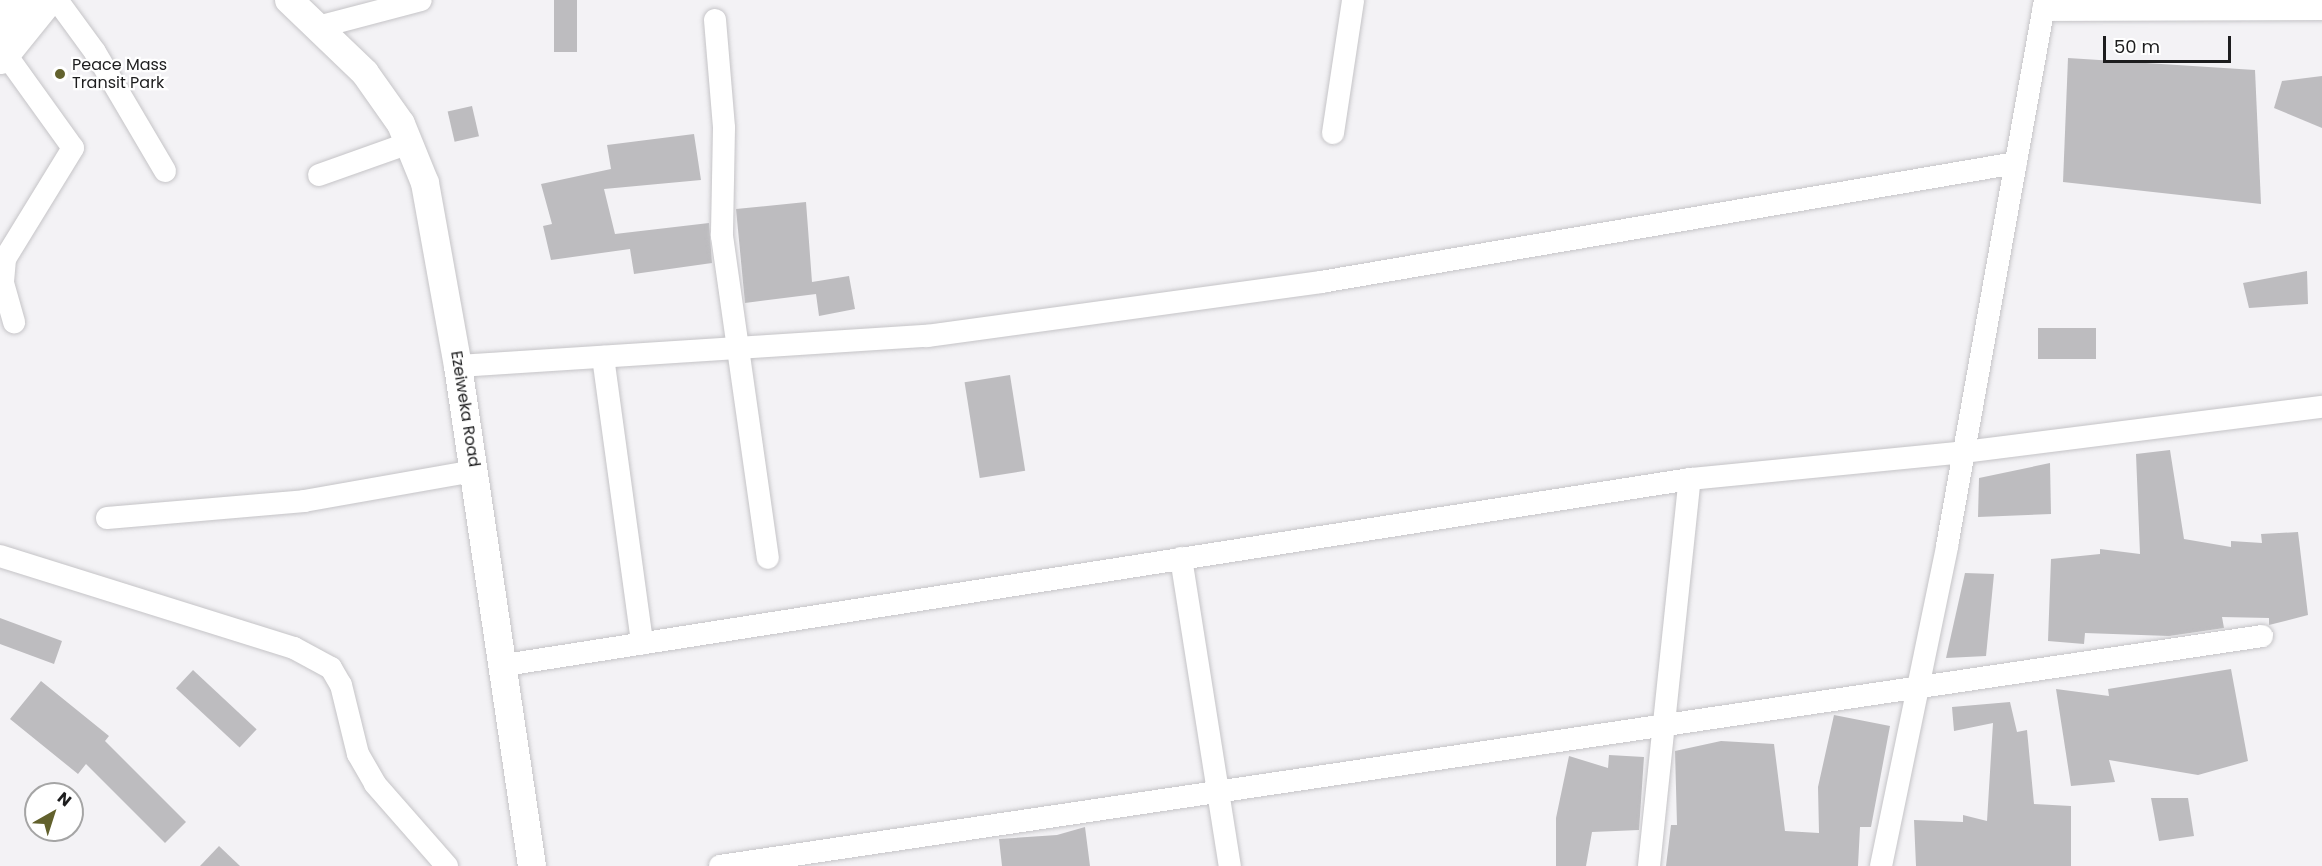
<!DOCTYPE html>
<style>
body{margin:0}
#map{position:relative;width:2322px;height:866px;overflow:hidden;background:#f3f2f5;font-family:Poppins,sans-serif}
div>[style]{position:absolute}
.building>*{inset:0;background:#bdbcbf;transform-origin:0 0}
.roads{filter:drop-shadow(0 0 2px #c5c4c7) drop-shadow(0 0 2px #c5c4c7)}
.minor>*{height:22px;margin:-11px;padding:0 11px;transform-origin:11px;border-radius:11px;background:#fff}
.major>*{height:28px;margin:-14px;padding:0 14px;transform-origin:14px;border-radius:14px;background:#fff}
.highway>*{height:33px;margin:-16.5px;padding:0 16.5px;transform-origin:16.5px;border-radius:16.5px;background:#fff}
.dots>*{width:16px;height:16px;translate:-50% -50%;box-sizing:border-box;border:3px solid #fff;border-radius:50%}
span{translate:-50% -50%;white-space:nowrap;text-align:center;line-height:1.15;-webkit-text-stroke:4.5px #fff;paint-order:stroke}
.poi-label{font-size:16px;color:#1d1d1e}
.left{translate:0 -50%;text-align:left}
.street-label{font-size:16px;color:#1d1d1e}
.north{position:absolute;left:24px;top:782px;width:60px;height:60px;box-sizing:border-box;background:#fff;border:2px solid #a5a5a5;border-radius:50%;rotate:39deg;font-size:16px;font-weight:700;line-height:24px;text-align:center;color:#1d1d1e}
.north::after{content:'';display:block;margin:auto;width:21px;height:27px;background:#62612d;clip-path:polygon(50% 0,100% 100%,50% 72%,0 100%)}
.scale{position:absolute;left:2103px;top:36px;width:128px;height:27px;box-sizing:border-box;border:3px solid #1d1d1e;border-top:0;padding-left:8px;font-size:18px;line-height:21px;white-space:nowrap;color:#1d1d1e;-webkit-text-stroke:4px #fff;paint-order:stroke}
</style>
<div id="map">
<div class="building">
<i style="left:554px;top:0;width:23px;height:52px"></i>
<i style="clip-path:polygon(2068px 58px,2255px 70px,2261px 204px,2063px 182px)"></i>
<i style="clip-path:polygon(2322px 76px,2322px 128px,2274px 108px,2282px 81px)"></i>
<i style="left:472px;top:106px;width:31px;height:25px;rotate:77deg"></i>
<i style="clip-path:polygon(694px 134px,701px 180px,604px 189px,615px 234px,709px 223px,712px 263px,634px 274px,630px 249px,551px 260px,543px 226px,552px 224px,541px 184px,611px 169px,607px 145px)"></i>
<i style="clip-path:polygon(806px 202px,812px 282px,849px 276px,855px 309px,819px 316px,816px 294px,745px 303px,736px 209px)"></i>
<i style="clip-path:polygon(2307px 271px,2308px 304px,2249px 308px,2243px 283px)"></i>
<i style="left:2096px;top:328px;width:31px;height:58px;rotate:90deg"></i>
<i style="left:1010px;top:375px;width:97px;height:46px;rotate:81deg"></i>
<i style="clip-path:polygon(2170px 450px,2184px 539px,2231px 547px,2231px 541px,2262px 543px,2261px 534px,2298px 532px,2308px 615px,2269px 625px,2269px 618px,2222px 617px,2224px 628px,2169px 636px,2085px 633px,2084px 644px,2048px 641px,2051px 559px,2100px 554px,2100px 549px,2140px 554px,2136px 454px)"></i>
<i style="clip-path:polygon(2050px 463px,2051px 514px,1978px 517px,1979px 478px)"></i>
<i style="clip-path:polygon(1965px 573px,1994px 574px,1986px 656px,1946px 658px)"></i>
<i style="clip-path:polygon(0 618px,62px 641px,54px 664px,0 644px)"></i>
<i style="clip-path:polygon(2231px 669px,2248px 761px,2198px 775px,2109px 760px,2115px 782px,2071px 786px,2056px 689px,2109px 696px,2108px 689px)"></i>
<i style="left:193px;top:670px;width:87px;height:25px;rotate:43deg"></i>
<i style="clip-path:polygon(41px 681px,109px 736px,105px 741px,186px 822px,165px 843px,86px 764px,78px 774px,10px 719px)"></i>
<i style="clip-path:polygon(2010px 702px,2017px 732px,2027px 730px,2034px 804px,2071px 806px,2071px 866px,1916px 866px,1914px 820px,1963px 822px,1963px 815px,1987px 821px,1993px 723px,1954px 731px,1952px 707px)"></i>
<i style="clip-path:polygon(1834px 715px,1890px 726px,1871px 827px,1860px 827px,1858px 866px,1666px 866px,1671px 825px,1677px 825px,1675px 751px,1721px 741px,1774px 744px,1785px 831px,1819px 833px,1818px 787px)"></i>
<i style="clip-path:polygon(1609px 755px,1644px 757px,1639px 830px,1592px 832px,1586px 866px,1556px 866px,1556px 818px,1569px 756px,1608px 768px)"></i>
<i style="clip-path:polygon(2151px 798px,2188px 798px,2194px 836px,2159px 841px)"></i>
<i style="clip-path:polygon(1085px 827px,1090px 866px,1002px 866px,999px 839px,1057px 835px)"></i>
<i style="clip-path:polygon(219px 846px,240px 866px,200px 866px)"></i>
</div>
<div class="roads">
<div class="minor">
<i style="left:57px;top:0;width:64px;rotate:53.8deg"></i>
<i style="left:95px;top:52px;width:138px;rotate:59.5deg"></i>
<i style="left:2043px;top:10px;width:279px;rotate:-0.2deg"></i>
<i style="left:715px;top:20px;width:108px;rotate:85.2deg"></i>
<i style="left:724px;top:128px;width:108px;rotate:91.1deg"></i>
<i style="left:722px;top:236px;width:325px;rotate:81.9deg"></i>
<i style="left:322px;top:26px;width:102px;rotate:-14.7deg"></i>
<i style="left:4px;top:52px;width:118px;rotate:54.3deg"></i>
<i style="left:73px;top:148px;width:130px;rotate:121.5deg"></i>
<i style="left:5px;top:259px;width:24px;rotate:95deg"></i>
<i style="left:3px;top:283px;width:41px;rotate:74.2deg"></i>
<i style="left:1333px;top:133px;width:134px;rotate:-81.4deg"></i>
<i style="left:319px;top:175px;width:96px;rotate:-19.6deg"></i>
<i style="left:603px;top:357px;width:289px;rotate:82.2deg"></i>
<i style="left:458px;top:366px;width:470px;rotate:-3.7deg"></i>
<i style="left:927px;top:336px;width:398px;rotate:-7.8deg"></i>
<i style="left:1321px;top:282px;width:705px;rotate:-9.72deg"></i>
<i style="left:107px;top:518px;width:198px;rotate:-4.9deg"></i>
<i style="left:304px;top:501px;width:174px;rotate:-10deg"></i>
<i style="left:0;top:556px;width:308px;rotate:17.4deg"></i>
<i style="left:294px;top:648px;width:42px;rotate:28.4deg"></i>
<i style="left:331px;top:668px;width:20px;rotate:60deg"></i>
<i style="left:341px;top:685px;width:71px;rotate:76.2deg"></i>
<i style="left:358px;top:754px;width:34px;rotate:60deg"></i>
<i style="left:375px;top:784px;width:109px;rotate:48.7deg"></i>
<i style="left:1181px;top:558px;width:312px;rotate:81deg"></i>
<i style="left:505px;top:665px;width:1200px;rotate:-8.92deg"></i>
<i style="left:1690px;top:479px;width:275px;rotate:-5.6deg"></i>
<i style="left:1964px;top:452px;width:361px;rotate:-7.2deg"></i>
<i style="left:720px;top:866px;width:1559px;rotate:-8.48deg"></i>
<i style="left:1649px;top:866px;width:389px;rotate:-84deg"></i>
<i style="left:1881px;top:866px;width:327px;rotate:-78.3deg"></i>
<i style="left:1947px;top:546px;width:555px;rotate:-79.82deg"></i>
</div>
<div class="major">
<i style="left:289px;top:0;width:105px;rotate:43.8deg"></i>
<i style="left:365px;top:73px;width:62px;rotate:54.8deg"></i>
<i style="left:401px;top:124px;width:64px;rotate:67.9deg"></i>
<i style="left:425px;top:183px;width:186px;rotate:79.8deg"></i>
<i style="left:458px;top:366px;width:505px;rotate:81.58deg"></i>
</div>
<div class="highway">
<i style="left:0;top:17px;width:21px;rotate:-55deg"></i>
<i style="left:0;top:57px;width:73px;rotate:-51.1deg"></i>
</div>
</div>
<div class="dots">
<i style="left:60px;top:74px;background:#62612d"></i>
</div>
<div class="poi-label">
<span class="left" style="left:72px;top:74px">Peace Mass<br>Transit Park</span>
</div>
<div class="street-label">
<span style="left:465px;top:409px;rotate:81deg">Ezeiweka Road</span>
</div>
<div class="north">N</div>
<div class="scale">50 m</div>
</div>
